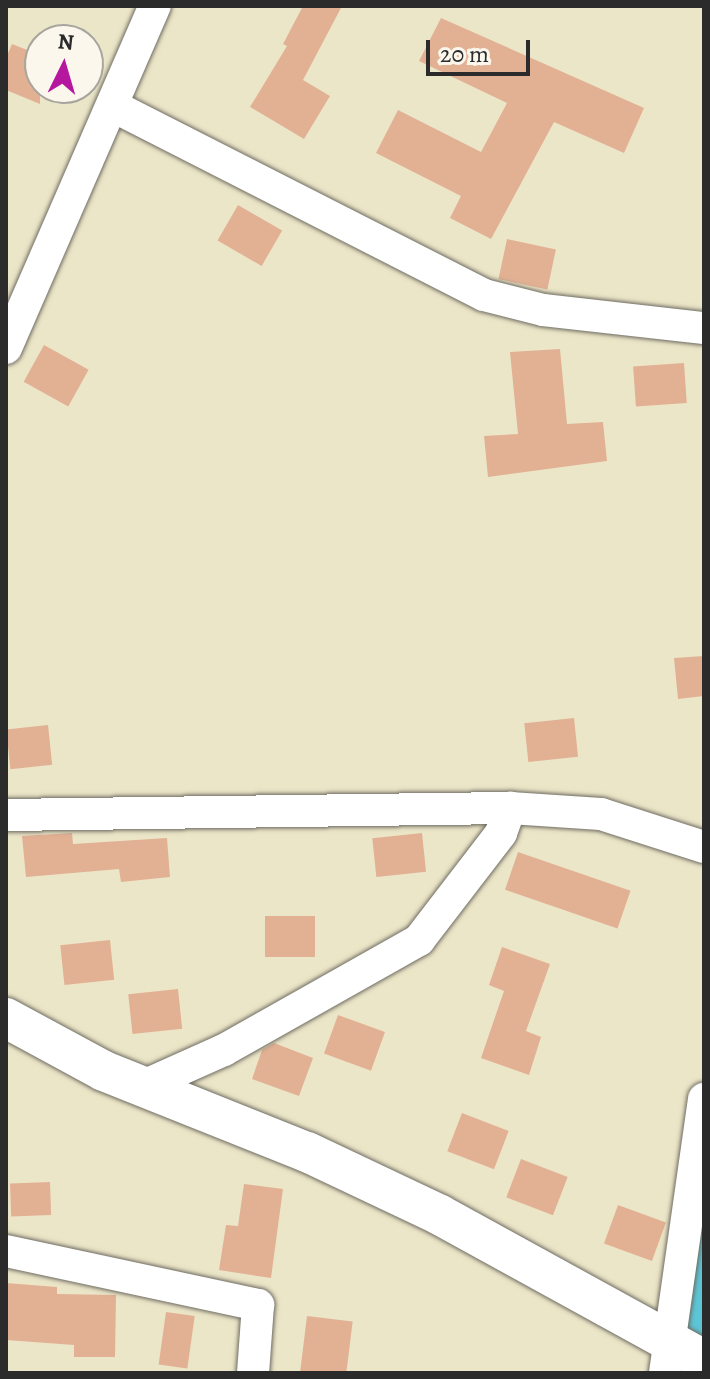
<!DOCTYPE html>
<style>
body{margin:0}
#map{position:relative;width:710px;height:1379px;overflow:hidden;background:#ece6c8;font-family:Alegreya,serif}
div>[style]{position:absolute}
.river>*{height:62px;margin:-31px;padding:0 31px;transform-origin:31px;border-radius:31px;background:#5cc6d7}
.building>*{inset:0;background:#e2b194;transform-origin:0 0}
.roads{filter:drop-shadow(0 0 2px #6f6c62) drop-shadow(0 0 2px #6f6c62)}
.minor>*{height:32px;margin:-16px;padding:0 16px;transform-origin:16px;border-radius:16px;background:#fff}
.tertiary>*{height:40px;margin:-20px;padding:0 20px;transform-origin:20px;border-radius:20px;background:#fff}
span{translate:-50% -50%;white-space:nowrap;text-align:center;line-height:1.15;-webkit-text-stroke:6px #fbf7ec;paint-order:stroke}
.frame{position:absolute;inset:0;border:8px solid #2b2b2b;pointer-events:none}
.north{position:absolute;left:24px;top:24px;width:80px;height:80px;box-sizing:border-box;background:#fbf7ec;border:2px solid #a8a59f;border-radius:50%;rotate:5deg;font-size:22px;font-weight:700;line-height:32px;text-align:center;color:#2b2b2b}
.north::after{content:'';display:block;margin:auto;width:28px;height:36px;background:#b5179e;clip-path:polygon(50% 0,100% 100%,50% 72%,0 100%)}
.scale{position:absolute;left:426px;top:40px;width:104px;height:36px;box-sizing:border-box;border:4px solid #2b2b2b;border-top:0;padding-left:10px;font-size:24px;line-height:28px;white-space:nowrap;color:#2b2b2b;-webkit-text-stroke:6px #fbf7ec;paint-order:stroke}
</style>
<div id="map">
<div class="river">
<i style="left:686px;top:1373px;width:142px;rotate:-82.7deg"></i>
</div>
<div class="building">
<i style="clip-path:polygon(303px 6px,342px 6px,303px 80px,330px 96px,304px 139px,250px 107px,287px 46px,283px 44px)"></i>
<i style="clip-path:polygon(441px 18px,644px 108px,624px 153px,554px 122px,491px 239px,450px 218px,461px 196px,376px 153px,398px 110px,481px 152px,507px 103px,419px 61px)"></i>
<i style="clip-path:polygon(12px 44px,40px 55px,40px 104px,6px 90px,6px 58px)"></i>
<i style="left:238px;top:205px;width:51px;height:41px;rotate:30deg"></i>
<i style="left:507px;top:239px;width:50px;height:41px;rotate:12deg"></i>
<i style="left:44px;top:345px;width:51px;height:42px;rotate:29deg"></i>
<i style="clip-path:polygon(560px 349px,567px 424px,603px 422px,607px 461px,488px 477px,484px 436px,518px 434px,510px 352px)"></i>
<i style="left:684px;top:363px;width:40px;height:51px;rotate:86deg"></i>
<i style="clip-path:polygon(704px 656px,704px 696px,678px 699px,674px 658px)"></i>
<i style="left:574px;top:718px;width:39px;height:50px;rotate:84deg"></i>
<i style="left:48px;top:725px;width:40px;height:42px;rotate:84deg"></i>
<i style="clip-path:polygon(72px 833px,73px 844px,167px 838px,170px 877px,121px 882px,119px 869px,26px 877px,22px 836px)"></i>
<i style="left:422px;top:833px;width:39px;height:50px;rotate:84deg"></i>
<i style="left:518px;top:852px;width:119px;height:40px;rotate:19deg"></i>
<i style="left:265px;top:916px;width:50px;height:41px"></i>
<i style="left:110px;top:940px;width:40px;height:50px;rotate:84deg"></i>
<i style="clip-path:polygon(502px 947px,550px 964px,526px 1031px,541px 1037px,529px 1075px,481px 1058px,504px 991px,489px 985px)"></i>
<i style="left:178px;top:989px;width:40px;height:50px;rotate:84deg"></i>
<i style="left:338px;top:1015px;width:50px;height:41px;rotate:20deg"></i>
<i style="clip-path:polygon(274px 1043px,313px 1058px,299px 1096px,252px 1079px,262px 1050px)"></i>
<i style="left:462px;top:1113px;width:50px;height:41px;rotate:21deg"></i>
<i style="left:521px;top:1159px;width:50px;height:41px;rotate:21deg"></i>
<i style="left:50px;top:1182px;width:33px;height:40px;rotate:88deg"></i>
<i style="clip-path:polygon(244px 1184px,283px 1189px,271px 1278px,219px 1270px,226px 1225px,238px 1226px)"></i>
<i style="left:618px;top:1205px;width:51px;height:41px;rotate:20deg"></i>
<i style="clip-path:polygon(6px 1283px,57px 1287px,57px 1294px,116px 1295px,115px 1357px,74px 1357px,74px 1345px,6px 1340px)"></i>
<i style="left:166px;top:1312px;width:29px;height:53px;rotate:8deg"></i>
<i style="left:307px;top:1316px;width:46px;height:57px;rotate:7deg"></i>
</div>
<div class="roads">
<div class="minor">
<i style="left:113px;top:106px;width:416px;rotate:27deg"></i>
<i style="left:484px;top:295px;width:61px;rotate:14.3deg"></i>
<i style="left:543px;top:310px;width:162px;rotate:6.4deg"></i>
<i style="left:6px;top:348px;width:373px;rotate:-66.5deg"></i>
<i style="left:6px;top:815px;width:504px;rotate:-0.8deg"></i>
<i style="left:141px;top:1087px;width:91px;rotate:-24deg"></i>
<i style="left:224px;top:1050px;width:224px;rotate:-29.4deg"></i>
<i style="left:419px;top:940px;width:135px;rotate:-52.5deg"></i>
<i style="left:501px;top:833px;width:27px;rotate:-70deg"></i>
<i style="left:510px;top:808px;width:91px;rotate:3.8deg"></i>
<i style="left:601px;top:814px;width:108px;rotate:17.8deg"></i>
<i style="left:6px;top:1251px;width:258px;rotate:12.1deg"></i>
<i style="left:258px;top:1305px;width:68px;rotate:94.2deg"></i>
<i style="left:665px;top:1373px;width:277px;rotate:-81.9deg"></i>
</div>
<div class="tertiary">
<i style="left:6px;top:1018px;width:111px;rotate:28.4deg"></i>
<i style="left:104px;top:1071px;width:219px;rotate:21.8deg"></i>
<i style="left:307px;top:1152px;width:147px;rotate:25.3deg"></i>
<i style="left:440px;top:1215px;width:301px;rotate:28.8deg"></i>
</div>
</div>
<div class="frame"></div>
<div class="north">N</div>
<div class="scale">20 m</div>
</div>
